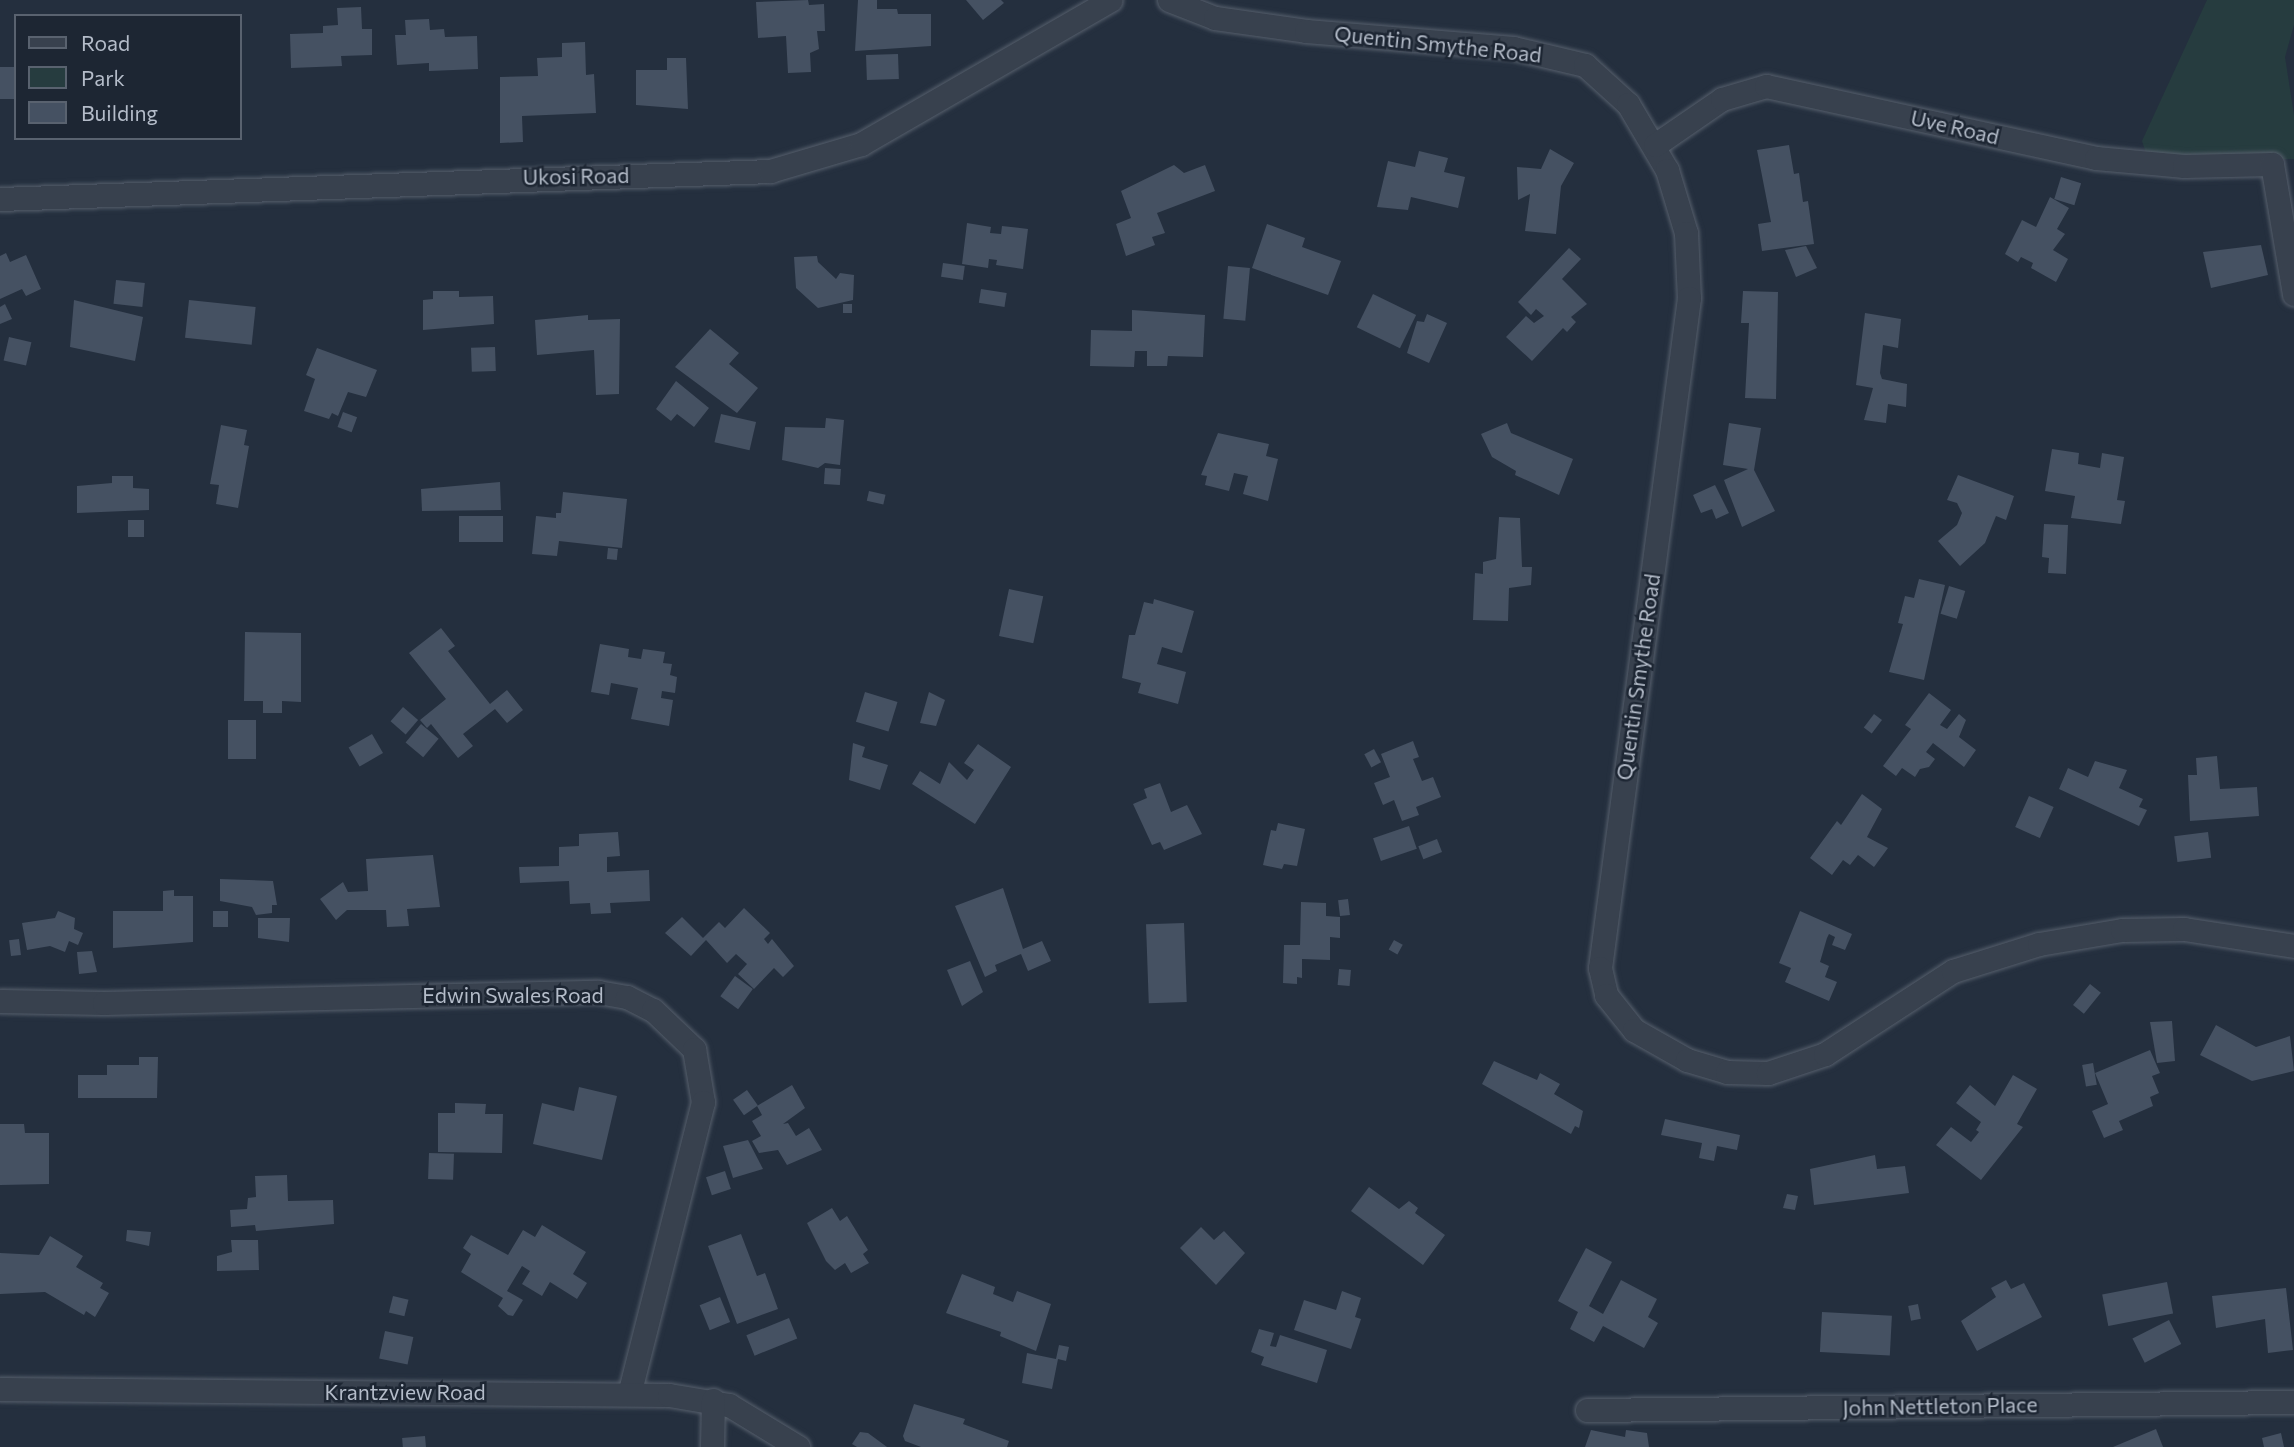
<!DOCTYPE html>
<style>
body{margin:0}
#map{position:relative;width:2294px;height:1447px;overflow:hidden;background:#242f3e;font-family:Commissioner,sans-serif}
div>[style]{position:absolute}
.green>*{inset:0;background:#263c3f}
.building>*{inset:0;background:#455162;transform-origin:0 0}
.roads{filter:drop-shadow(0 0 2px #565f6c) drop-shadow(0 0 2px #565f6c)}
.minor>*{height:23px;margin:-11.5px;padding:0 11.5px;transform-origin:11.5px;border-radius:11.5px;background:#38414e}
span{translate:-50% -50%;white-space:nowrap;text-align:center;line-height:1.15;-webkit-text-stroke:5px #1d2633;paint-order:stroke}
.street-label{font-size:21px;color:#b4bcc9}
.legend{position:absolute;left:14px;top:14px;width:228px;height:126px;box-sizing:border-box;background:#1d2633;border:2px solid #59626f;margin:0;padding:9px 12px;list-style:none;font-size:21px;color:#b4bcc9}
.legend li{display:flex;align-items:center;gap:14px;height:35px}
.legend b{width:35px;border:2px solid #59626f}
</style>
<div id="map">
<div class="green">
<i style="clip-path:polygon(2207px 0,2294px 0,2294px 25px,2285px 57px,2294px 115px,2294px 159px,2149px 162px,2142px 141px)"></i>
</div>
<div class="building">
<i style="clip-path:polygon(808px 0,809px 5px,824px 4px,825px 31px,817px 31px,819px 49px,810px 53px,811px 72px,788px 73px,786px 36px,758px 38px,756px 2px)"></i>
<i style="clip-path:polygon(858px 0,877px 0,877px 9px,897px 9px,898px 14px,931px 14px,931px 46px,855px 51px)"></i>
<i style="clip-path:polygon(966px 0,1001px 0,1004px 3px,983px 20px)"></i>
<i style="clip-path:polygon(361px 7px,362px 29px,372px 29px,372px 55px,341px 56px,342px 66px,291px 68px,290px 34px,323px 33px,323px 26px,338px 25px,337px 8px)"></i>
<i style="clip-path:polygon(429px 19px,430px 30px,444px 29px,445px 37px,477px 36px,478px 69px,429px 71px,429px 63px,397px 65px,395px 35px,406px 35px,405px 20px)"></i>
<i style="clip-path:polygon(585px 42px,586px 75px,594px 74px,596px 113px,522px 116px,523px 142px,500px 143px,500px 77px,538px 76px,537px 58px,562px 57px,562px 43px)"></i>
<i style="left:898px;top:54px;width:25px;height:32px;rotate:88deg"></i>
<i style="clip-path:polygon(667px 58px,686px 58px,688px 109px,636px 105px,636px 70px,667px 70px)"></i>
<i style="left:16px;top:67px;width:32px;height:16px;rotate:90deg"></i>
<i style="clip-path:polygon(1789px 145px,1794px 174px,1799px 173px,1803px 202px,1808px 201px,1814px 244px,1762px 251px,1758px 224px,1771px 222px,1757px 150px)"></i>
<i style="clip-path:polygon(1550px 149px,1574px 163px,1561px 186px,1556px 234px,1525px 231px,1530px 194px,1518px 200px,1517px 167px,1541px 169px)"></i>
<i style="clip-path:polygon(1419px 151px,1448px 158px,1444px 172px,1465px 177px,1458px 208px,1411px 197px,1408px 210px,1377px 207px,1388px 161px,1415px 167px)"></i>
<i style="clip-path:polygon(1174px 165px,1184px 173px,1205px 165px,1215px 191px,1157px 213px,1165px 233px,1152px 237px,1155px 245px,1126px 256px,1116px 224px,1131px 218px,1121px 191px)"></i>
<i style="left:2061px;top:177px;width:21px;height:23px;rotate:17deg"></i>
<i style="clip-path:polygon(2050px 197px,2069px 208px,2057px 229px,2065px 234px,2053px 250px,2068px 259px,2056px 282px,2031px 268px,2033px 263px,2021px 257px,2018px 262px,2005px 254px,2022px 220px,2036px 227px)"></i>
<i style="clip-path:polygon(967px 223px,991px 227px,990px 233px,1001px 234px,1002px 226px,1028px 229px,1023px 269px,996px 265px,997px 260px,989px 259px,988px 268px,962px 264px)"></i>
<i style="clip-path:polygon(1267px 224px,1305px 238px,1302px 247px,1341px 261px,1328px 295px,1252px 268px)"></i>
<i style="clip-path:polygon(2261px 245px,2268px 275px,2211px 288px,2203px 252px)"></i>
<i style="clip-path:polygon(1806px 246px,1817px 268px,1796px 277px,1785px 250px)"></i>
<i style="clip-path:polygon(1569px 248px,1581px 259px,1562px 279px,1587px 304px,1571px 317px,1576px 322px,1567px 332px,1563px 328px,1532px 361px,1506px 337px,1526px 316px,1534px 323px,1544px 316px,1536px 309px,1531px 315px,1518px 302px)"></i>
<i style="clip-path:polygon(6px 253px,10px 262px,26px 255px,41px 289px,26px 296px,22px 289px,0 299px,0 256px)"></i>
<i style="clip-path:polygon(817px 256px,818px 262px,836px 279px,840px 273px,854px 275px,853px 300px,818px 308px,796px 288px,794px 257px)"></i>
<i style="left:943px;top:263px;width:22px;height:14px;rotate:8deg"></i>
<i style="left:1228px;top:266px;width:22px;height:53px;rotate:5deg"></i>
<i style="left:116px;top:280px;width:29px;height:24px;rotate:6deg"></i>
<i style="left:981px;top:289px;width:26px;height:14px;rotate:9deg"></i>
<i style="clip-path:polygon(433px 291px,459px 291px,459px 297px,493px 296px,494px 324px,423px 330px,423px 300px,433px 299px)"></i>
<i style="clip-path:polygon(1743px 291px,1778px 292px,1776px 399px,1745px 398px,1749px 323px,1741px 323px)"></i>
<i style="left:1373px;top:294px;width:48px;height:37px;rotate:26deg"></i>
<i style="clip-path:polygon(74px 300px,143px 317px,135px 361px,70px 347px)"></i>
<i style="left:189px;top:300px;width:67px;height:38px;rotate:6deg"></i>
<i style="clip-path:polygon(5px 304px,12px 319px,0 324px,0 307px)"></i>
<i style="left:843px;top:304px;width:9px;height:9px"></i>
<i style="clip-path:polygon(1132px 310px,1205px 315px,1203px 357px,1168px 356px,1167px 366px,1147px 366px,1147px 351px,1135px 351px,1134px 367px,1090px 366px,1091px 330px,1132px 331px)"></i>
<i style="clip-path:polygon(1865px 313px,1901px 319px,1898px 348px,1883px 345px,1880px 373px,1882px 379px,1907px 384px,1906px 407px,1888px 404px,1886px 423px,1864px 420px,1873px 388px,1856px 385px)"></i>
<i style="clip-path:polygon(1427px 314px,1447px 323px,1429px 363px,1407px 353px,1417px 321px,1424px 322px)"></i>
<i style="clip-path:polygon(588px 315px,588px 320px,620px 319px,619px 394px,596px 395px,594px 350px,537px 355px,535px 320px)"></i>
<i style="clip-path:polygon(710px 329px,739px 353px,729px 364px,758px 388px,737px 413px,675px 367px)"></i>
<i style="left:9px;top:337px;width:23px;height:24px;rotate:13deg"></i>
<i style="left:495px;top:347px;width:24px;height:24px;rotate:88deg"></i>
<i style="clip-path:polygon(317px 348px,377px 370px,366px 397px,348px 392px,338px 416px,332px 413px,329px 419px,304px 411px,315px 379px,306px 375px)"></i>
<i style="clip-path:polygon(676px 381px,709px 408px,694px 427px,677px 414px,671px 421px,656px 409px)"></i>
<i style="left:343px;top:412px;width:15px;height:16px;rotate:20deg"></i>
<i style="left:721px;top:414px;width:36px;height:29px;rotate:13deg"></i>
<i style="clip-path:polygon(826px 418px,844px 420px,840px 465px,825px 463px,818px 468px,782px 460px,785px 427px,825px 428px)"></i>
<i style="clip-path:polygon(1507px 423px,1511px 433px,1573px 459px,1559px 495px,1515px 475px,1516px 471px,1492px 457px,1481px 434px)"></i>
<i style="clip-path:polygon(1729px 423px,1761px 428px,1754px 470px,1775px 511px,1742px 527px,1724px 480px,1748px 469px,1723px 465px)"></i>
<i style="clip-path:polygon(221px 425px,247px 430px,244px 445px,249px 446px,238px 508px,216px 504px,219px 485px,210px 484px)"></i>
<i style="clip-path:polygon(1218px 433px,1269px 444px,1266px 456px,1278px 459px,1268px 501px,1243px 494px,1248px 476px,1234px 473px,1229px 491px,1205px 485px,1207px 476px,1201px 475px)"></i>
<i style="clip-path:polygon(2052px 449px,2079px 453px,2078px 464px,2100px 468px,2102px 453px,2124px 457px,2117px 500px,2125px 501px,2121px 524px,2071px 518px,2075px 496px,2045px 491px)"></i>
<i style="left:825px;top:468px;width:16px;height:16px;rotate:4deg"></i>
<i style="clip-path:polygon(1958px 475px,2014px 496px,2006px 520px,1996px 516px,1985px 543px,1960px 566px,1938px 541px,1957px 525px,1962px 513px,1957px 503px,1947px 500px)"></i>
<i style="clip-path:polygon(112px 476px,133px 476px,133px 488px,149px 489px,149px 510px,77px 513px,77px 486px,112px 483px)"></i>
<i style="clip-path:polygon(500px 482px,501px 510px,422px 511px,421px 489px)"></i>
<i style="clip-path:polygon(1715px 485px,1729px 513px,1716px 519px,1712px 509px,1701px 513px,1693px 495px)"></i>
<i style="left:869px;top:491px;width:17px;height:10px;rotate:13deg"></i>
<i style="clip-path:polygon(563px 492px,627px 499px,622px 548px,559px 541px,557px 556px,532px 554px,536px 516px,556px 518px,556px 513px,561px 513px)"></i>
<i style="left:503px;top:516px;width:26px;height:44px;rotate:90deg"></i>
<i style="clip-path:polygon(1499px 517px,1520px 518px,1522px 567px,1532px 567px,1531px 585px,1509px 588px,1508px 621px,1473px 620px,1475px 573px,1483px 574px,1483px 562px,1496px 559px)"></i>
<i style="left:128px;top:520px;width:16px;height:17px"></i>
<i style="clip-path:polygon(2044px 524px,2068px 525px,2066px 574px,2048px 573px,2049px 558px,2042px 557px)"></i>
<i style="left:608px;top:548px;width:10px;height:11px;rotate:6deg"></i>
<i style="clip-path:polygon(1919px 579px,1945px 585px,1924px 680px,1889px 672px,1903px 624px,1898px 623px,1905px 596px,1914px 598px)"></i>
<i style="left:1949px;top:586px;width:17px;height:29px;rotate:17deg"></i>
<i style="left:1009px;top:589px;width:35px;height:48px;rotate:12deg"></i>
<i style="clip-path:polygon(1154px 599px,1194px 611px,1182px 653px,1162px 647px,1157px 664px,1186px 672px,1178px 704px,1138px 693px,1141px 683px,1122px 678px,1129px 635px,1135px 635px,1144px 602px,1153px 604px)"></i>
<i style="clip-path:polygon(441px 628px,455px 646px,448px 651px,490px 704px,507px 690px,523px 710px,507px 723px,495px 709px,463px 734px,473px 746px,458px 758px,431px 724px,427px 728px,420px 720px,446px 699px,409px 653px)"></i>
<i style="clip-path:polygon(245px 632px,301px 633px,301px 702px,282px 701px,282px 713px,263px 713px,263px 701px,244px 701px)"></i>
<i style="clip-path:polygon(600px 644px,629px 649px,628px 657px,641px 659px,643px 649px,665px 652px,663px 663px,672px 664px,670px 675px,677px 677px,675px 693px,662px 691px,661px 698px,673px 700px,669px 726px,631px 719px,638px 688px,611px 683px,609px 695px,591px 692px)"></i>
<i style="left:865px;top:692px;width:34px;height:31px;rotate:17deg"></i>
<i style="clip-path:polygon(929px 692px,945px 700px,936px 726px,920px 723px)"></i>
<i style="clip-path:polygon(1929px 693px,1951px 710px,1940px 725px,1947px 729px,1959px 714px,1966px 720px,1959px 737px,1976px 750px,1964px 767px,1933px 743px,1926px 752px,1935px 759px,1929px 767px,1920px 769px,1915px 777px,1902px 768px,1896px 776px,1883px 766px,1911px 729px,1905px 725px)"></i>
<i style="left:403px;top:707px;width:20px;height:19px;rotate:41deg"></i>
<i style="left:1874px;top:714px;width:10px;height:17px;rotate:37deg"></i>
<i style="left:228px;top:720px;width:28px;height:39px"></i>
<i style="left:421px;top:724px;width:23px;height:24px;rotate:40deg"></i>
<i style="left:372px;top:734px;width:22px;height:27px;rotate:60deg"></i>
<i style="clip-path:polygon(1413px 741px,1419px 757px,1413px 759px,1422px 781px,1433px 777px,1441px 797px,1416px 807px,1419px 815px,1402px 821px,1394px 800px,1383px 805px,1374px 783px,1390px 777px,1381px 754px)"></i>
<i style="clip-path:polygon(853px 743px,865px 747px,862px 757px,888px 765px,880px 790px,849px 780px)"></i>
<i style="clip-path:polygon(978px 744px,1011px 767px,975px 824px,912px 784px,920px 771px,940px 784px,949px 762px,967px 780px,974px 770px,964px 763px)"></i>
<i style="left:1374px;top:749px;width:15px;height:11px;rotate:62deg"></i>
<i style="clip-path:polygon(2217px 756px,2220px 789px,2257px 787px,2259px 816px,2190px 821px,2188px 775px,2197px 775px,2196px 758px)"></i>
<i style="clip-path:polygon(2095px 761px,2127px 770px,2119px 788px,2143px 799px,2139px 807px,2147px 810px,2139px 826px,2059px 789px,2068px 768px,2088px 777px)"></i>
<i style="clip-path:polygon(1160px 783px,1171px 812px,1187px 805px,1202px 834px,1164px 850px,1160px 842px,1152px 845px,1133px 804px,1147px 798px,1144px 789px)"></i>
<i style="clip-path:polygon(1862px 794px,1882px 809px,1867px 837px,1888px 848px,1874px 867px,1858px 855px,1850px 865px,1843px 860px,1832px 875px,1810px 858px,1837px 821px,1841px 825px)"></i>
<i style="left:2029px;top:796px;width:27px;height:34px;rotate:24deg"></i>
<i style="clip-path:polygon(1278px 823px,1305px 829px,1297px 866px,1284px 864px,1282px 869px,1263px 865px,1271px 830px,1276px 831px)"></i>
<i style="left:1409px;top:826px;width:24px;height:38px;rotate:71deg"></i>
<i style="clip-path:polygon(618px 832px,620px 856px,607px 857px,607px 872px,649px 870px,650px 901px,610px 903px,611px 913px,591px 914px,590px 903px,570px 904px,569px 881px,520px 883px,519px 867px,559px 866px,559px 847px,579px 846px,579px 834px)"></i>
<i style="left:2208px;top:832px;width:26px;height:34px;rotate:83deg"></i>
<i style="left:1437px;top:839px;width:14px;height:20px;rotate:69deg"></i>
<i style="clip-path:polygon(433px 855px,440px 907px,407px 909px,409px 926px,387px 927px,386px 910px,347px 910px,336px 920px,320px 899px,343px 882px,348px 892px,368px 891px,366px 859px)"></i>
<i style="clip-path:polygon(220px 879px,273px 881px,277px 905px,272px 905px,272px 913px,256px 915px,252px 907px,220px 901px)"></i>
<i style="clip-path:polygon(1003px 888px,1023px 949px,1042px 941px,1051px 961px,1028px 971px,1021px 954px,995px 965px,997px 971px,985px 977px,955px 906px)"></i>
<i style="clip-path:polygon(174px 890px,174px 896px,193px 896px,193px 942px,113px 948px,113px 911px,163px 911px,163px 891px)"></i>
<i style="left:1348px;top:899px;width:16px;height:10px;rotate:83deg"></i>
<i style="clip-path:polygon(1301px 902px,1326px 903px,1326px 916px,1340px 917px,1340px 938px,1330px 937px,1330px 960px,1302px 959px,1302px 978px,1297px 977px,1297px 984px,1283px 983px,1284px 945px,1300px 945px)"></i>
<i style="clip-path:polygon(744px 908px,770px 933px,764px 939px,768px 944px,772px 939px,794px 966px,783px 977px,774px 968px,754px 989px,738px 974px,747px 964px,736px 954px,727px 963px,706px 940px,691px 956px,665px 933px,682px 917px,703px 938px,719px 922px,725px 928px)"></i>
<i style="clip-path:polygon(58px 911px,75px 918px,74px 929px,83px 933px,78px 945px,69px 941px,65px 952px,50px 946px,27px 950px,22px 923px,55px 918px)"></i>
<i style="left:213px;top:911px;width:15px;height:16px"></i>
<i style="clip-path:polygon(1800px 911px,1852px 934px,1845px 950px,1832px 945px,1835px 937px,1829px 934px,1827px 938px,1820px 962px,1829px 966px,1825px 977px,1837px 982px,1829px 1001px,1785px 982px,1791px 968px,1779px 963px)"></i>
<i style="clip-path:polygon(258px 918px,290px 918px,289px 942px,258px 938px)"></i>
<i style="left:1184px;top:923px;width:79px;height:38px;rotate:88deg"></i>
<i style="left:19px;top:939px;width:16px;height:10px;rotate:83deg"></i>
<i style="left:1394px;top:940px;width:10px;height:11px;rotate:29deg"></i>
<i style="clip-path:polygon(92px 951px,97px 972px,79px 974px,77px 952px)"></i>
<i style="clip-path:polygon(970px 961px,983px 992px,962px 1006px,947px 970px)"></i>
<i style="left:1339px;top:969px;width:12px;height:16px;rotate:5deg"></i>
<i style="left:735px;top:976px;width:22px;height:25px;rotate:36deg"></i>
<i style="left:2090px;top:984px;width:14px;height:27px;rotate:39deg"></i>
<i style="clip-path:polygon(2172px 1021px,2175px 1061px,2157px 1063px,2150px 1022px)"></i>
<i style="clip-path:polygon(2216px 1025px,2256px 1047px,2290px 1036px,2294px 1071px,2252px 1081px,2200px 1055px)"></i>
<i style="clip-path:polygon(2150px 1050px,2160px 1073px,2152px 1076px,2159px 1093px,2150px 1097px,2153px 1106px,2119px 1121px,2123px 1130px,2104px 1138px,2092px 1111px,2108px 1104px,2095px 1073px)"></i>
<i style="clip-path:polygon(139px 1057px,158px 1057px,157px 1098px,78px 1098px,78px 1075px,107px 1075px,107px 1065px,139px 1065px)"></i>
<i style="clip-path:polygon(1494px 1061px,1537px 1080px,1540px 1073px,1560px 1084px,1554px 1094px,1583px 1111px,1579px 1128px,1575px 1126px,1571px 1134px,1482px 1084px)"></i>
<i style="left:2093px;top:1063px;width:22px;height:11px;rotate:80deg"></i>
<i style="clip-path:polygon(2013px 1075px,2037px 1089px,2017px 1124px,2023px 1127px,1981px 1180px,1936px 1145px,1951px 1127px,1971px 1142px,1979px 1132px,1976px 1130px,1981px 1122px,1956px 1103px,1970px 1085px,1995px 1106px)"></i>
<i style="clip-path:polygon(792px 1085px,805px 1108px,783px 1124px,788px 1123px,796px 1136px,809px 1128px,822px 1150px,787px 1165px,778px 1150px,759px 1153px,752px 1141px,761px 1136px,752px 1121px,762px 1115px,757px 1106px)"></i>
<i style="clip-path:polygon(579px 1087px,617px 1096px,602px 1160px,533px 1144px,542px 1103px,574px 1111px)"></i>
<i style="left:747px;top:1090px;width:19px;height:17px;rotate:55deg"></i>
<i style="clip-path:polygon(455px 1103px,486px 1104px,485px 1114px,503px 1114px,502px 1153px,438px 1152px,438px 1113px,455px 1113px)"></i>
<i style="clip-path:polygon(1665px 1119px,1740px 1135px,1737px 1150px,1717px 1146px,1714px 1161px,1699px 1158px,1702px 1143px,1661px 1135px)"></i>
<i style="clip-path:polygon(0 1124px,24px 1124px,25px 1133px,49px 1133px,49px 1184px,0 1185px)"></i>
<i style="clip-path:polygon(748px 1140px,763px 1169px,733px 1178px,723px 1146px)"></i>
<i style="left:429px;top:1153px;width:25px;height:26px;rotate:2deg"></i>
<i style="clip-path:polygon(1875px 1155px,1877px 1169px,1905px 1166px,1909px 1193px,1814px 1205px,1810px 1169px)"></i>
<i style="left:725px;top:1171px;width:19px;height:20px;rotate:72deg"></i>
<i style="clip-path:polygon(287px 1175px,288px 1201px,333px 1200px,334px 1224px,256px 1231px,255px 1225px,231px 1227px,230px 1210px,247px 1209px,248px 1198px,256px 1197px,255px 1176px)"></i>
<i style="clip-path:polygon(1369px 1187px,1399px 1209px,1409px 1201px,1418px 1208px,1415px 1213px,1445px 1235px,1423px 1265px,1351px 1211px)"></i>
<i style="clip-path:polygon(1787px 1194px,1798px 1196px,1795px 1210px,1783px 1208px)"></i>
<i style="clip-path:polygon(832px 1208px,840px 1221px,847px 1216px,868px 1250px,863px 1254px,869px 1263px,851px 1273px,845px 1263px,835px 1270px,826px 1261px,807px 1223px)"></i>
<i style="clip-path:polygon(542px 1225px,586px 1252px,573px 1274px,587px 1283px,577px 1299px,550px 1282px,542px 1296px,522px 1284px,530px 1271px,522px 1266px,507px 1291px,523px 1300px,513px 1316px,508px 1315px,498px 1306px,503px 1298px,461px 1272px,471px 1254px,463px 1248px,471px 1235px,508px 1255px,523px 1230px,535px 1237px)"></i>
<i style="clip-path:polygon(1201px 1227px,1214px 1240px,1224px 1231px,1245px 1253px,1216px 1285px,1180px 1248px)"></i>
<i style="clip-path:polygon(127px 1230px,151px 1232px,149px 1246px,126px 1241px)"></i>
<i style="clip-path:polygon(741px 1234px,757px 1276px,765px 1273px,778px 1309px,737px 1324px,708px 1246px)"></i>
<i style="clip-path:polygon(50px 1236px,83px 1256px,76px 1267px,103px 1283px,100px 1288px,109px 1293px,95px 1317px,86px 1311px,84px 1315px,45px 1292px,0 1294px,0 1253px,39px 1255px)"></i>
<i style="clip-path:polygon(231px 1240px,258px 1240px,259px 1270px,217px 1271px,217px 1256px,232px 1252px)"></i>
<i style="clip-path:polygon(1586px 1248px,1612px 1262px,1589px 1306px,1603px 1314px,1621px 1280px,1657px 1299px,1648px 1317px,1658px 1323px,1644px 1348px,1603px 1326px,1594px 1342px,1570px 1329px,1578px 1312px,1558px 1301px)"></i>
<i style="clip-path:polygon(962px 1274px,995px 1287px,993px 1294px,1013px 1302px,1017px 1291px,1051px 1304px,1036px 1351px,1000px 1336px,1001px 1332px,946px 1313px)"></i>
<i style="clip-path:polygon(2006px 1280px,2011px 1289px,2024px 1283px,2042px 1317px,1977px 1351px,1961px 1321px,1996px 1297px,1991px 1288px)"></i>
<i style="left:2167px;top:1282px;width:32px;height:66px;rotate:79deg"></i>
<i style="clip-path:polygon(2286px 1288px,2293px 1350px,2268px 1353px,2265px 1319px,2216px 1328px,2212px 1296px)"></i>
<i style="clip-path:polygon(1342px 1291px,1361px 1298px,1355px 1317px,1361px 1319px,1351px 1349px,1294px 1330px,1304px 1300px,1336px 1310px)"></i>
<i style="left:393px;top:1296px;width:16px;height:17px;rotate:14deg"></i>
<i style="left:720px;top:1297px;width:27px;height:22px;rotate:68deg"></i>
<i style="left:1918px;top:1304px;width:15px;height:10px;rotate:79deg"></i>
<i style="left:1822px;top:1312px;width:70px;height:40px;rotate:3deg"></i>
<i style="left:789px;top:1318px;width:22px;height:46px;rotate:68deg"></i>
<i style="left:2169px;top:1320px;width:27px;height:41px;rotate:63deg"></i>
<i style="clip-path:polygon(1259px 1329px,1274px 1333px,1270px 1346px,1276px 1347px,1280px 1335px,1327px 1350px,1317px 1383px,1261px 1365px,1264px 1357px,1251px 1352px)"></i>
<i style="left:385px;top:1331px;width:29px;height:28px;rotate:12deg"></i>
<i style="clip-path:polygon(1059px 1345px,1069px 1347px,1066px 1361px,1058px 1359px,1052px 1389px,1022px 1383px,1027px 1353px,1056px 1359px)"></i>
<i style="clip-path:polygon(914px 1404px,965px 1419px,963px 1424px,1009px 1441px,1007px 1447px,921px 1447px,905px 1441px,903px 1436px)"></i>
<i style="clip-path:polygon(2156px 1429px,2163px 1447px,2113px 1447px)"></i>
<i style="clip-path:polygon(1591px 1430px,1625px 1437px,1626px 1430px,1647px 1433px,1649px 1447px,1585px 1447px)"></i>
<i style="clip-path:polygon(860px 1432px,868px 1433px,887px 1447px,857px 1447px,852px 1444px)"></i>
<i style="clip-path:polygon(2281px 1433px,2284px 1447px,2264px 1447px,2262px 1438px)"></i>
<i style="left:425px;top:1436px;width:11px;height:23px;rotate:85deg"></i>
</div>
<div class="roads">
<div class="minor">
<i style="left:1169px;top:0;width:49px;rotate:21.4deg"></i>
<i style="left:1215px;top:18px;width:92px;rotate:8.1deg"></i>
<i style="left:1306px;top:31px;width:208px;rotate:4.7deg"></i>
<i style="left:1513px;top:48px;width:74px;rotate:13.3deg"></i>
<i style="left:1585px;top:65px;width:58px;rotate:42.2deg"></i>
<i style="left:1628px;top:104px;width:77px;rotate:59.4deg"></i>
<i style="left:1667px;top:170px;width:66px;rotate:73.2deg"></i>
<i style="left:1686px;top:233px;width:65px;rotate:87.4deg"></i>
<i style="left:1689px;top:298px;width:676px;rotate:97.57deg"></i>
<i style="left:1600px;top:968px;width:28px;rotate:77deg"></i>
<i style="left:1606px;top:995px;width:45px;rotate:51.3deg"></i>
<i style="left:1634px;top:1030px;width:61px;rotate:29.5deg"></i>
<i style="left:1687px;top:1060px;width:42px;rotate:16.7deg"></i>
<i style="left:1727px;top:1072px;width:41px;rotate:1.4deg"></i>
<i style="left:1768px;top:1073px;width:60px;rotate:-18.4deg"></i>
<i style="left:1825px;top:1054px;width:153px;rotate:-33deg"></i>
<i style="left:1953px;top:971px;width:90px;rotate:-17.4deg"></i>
<i style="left:2039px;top:944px;width:84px;rotate:-9.6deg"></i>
<i style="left:2122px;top:930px;width:62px;rotate:-0.9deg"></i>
<i style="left:2184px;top:929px;width:111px;rotate:8.8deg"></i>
<i style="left:1655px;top:145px;width:81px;rotate:-34.5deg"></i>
<i style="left:1722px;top:99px;width:46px;rotate:-16.5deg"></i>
<i style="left:1766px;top:86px;width:338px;rotate:12.3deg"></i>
<i style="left:2096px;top:158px;width:88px;rotate:5.2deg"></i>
<i style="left:2184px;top:166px;width:88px;rotate:-1.3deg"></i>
<i style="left:2272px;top:164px;width:132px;rotate:80.4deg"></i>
<i style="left:0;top:199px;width:771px;rotate:-2.08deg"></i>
<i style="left:770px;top:171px;width:95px;rotate:-16.5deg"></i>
<i style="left:861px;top:144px;width:288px;rotate:-30deg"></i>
<i style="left:0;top:1001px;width:104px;rotate:1.1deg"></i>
<i style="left:104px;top:1003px;width:494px;rotate:-1.3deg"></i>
<i style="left:598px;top:992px;width:29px;rotate:10deg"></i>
<i style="left:627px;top:997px;width:29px;rotate:27deg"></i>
<i style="left:653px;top:1010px;width:57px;rotate:43.6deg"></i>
<i style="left:694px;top:1049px;width:54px;rotate:80.4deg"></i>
<i style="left:703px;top:1102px;width:301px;rotate:104.2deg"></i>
<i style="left:0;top:1389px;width:669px;rotate:0.51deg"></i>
<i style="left:669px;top:1395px;width:61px;rotate:9.5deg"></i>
<i style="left:729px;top:1405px;width:81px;rotate:31.3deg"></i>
<i style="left:1587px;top:1410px;width:707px;rotate:-0.65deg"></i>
<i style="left:712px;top:1447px;width:47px;rotate:-88.8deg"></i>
</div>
</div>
<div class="street-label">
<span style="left:1438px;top:44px;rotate:6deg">Quentin Smythe Road</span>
<span style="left:1955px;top:127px;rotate:13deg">Uve Road</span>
<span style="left:576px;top:176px;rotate:-1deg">Ukosi Road</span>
<span style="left:1638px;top:677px;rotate:-82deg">Quentin Smythe Road</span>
<span style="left:513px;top:995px">Edwin Swales Road</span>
<span style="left:405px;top:1392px">Krantzview Road</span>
<span style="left:1940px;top:1406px;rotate:-1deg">John Nettleton Place</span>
</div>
<ul class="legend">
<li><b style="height:9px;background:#38414e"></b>Road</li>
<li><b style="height:19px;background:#263c3f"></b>Park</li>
<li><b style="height:19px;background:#455162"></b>Building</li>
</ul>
</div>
